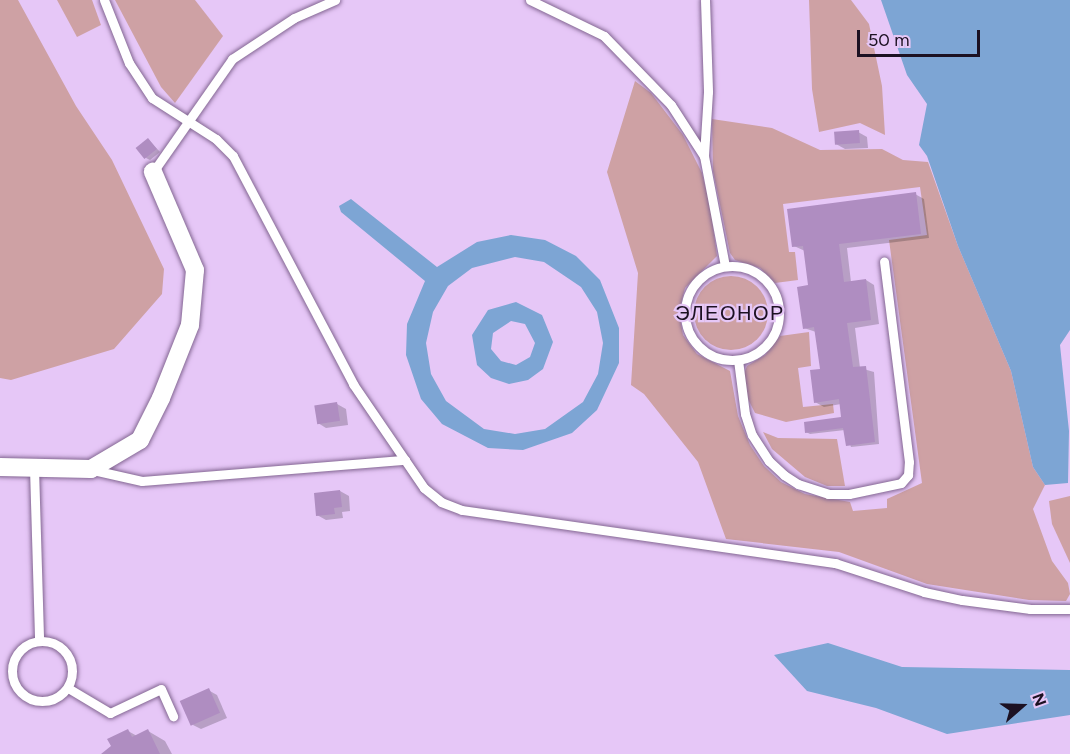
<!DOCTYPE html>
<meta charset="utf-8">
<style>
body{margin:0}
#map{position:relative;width:1070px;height:754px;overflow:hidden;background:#e6c7f7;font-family:Figtree,sans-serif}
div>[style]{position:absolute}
.green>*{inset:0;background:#cea1a4}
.round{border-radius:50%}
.water>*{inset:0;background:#7da5d4}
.shadow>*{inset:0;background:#0003}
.building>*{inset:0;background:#af8dc1;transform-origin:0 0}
.roads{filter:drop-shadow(0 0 2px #836692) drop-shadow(0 0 2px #836692)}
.service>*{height:9px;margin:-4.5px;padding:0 4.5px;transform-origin:4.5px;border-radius:4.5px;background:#fff}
.service>.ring{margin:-4.5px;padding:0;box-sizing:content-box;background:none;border:9px solid #fff;border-radius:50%}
.minor>*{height:18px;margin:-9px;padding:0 9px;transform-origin:9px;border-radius:9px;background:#fff}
span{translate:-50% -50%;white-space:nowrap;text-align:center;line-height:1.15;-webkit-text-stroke:4.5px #e6c7f7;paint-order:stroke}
.neighbourhood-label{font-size:20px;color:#1c1122;letter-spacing:1.5px}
.north{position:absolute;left:992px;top:676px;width:60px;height:60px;-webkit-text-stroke:4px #e6c7f7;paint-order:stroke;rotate:70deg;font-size:16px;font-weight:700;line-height:24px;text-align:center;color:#1c1122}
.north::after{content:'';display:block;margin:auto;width:21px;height:27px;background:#1c1122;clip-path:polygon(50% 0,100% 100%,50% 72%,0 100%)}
.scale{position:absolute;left:857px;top:30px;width:123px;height:27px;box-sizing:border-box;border:3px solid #1c1122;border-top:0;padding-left:8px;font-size:18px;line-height:21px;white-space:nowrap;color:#1c1122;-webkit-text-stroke:4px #e6c7f7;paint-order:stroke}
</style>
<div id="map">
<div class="green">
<i style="clip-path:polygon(0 0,18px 0,76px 106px,112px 160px,164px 269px,162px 294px,114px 349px,11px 380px,0 378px)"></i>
<i style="clip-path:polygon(57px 0,92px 0,101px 25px,77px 37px)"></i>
<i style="clip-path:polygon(115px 0,195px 0,223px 36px,175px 103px,161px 87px)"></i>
<i style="clip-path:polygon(809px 0,851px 0,869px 24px,882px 86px,885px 135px,860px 123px,819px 132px,812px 89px)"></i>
<i style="clip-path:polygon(635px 81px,651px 93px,683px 135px,702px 173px,710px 205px,717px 256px,685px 288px,679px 312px,683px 335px,697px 354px,730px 371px,738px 416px,750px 445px,764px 466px,781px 482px,805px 494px,850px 502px,853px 511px,887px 508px,887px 499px,922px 483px,889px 240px,927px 235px,920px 187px,783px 204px,789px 252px,795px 252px,798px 280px,775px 283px,760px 268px,735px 260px,730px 253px,713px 171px,712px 119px,772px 128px,820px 150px,882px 149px,903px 160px,928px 162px,958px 246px,1011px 371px,1033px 467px,1045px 485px,1033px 509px,1052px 561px,1068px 583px,1070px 594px,1066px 601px,1029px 600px,927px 584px,839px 552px,726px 539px,698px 462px,644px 394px,631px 385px,638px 273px,607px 172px)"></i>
<i class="round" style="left:694px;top:276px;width:74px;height:74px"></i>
<i style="clip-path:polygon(809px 332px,811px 366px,798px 368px,803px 407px,833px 404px,834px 413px,786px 422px,755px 413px,746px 395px,743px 376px,747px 366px,765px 355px,780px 336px)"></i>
<i style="clip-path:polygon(763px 432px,778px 438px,837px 439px,845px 486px,827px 486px,805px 477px,772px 449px)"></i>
<i style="clip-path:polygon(1070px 496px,1070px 563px,1052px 524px,1049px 501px)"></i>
</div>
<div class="water">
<i style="clip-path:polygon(881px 0,1070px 0,1070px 330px,1060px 345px,1069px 431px,1068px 483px,1045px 485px,1033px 467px,1011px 371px,958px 246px,927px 156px,919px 145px,927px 104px,907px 75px)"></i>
<i style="clip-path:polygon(evenodd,351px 199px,437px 267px,477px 242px,511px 235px,545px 240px,576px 256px,600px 280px,619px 328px,619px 363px,597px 410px,572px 433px,523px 450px,488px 448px,442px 424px,421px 399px,406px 355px,407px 324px,425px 281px,341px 212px,339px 206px,351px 199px,515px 257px,544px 262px,581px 287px,597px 312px,603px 343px,598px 374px,583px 402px,545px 429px,515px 434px,484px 429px,446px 401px,431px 374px,426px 343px,433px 312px,448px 286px,472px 268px,515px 257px)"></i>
<i style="clip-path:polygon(evenodd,516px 302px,542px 315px,553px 342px,543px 369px,528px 380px,509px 384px,491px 378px,477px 365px,472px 335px,488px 310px,516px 302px,511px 321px,525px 324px,535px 343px,530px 357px,516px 365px,501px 361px,491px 349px,493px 333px,511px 321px)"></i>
<i style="clip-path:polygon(828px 643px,902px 667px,1070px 670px,1070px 715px,947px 734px,876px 708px,807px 691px,774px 655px)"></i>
</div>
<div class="shadow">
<i style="clip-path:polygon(858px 132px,867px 137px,868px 148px,845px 149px,836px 144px)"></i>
<i style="clip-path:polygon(149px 140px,160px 152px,150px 160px,146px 158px)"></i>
<i style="clip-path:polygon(915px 194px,924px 199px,929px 238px,847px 248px,851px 282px,866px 280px,874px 285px,879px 324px,855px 328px,860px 368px,874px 372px,879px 444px,851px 447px,845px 430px,810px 434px,806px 432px,843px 418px,841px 404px,824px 407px,815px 402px,821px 370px,816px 332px,804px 328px,809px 286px,805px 251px,794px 246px)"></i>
<i style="clip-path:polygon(337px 404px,346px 409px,348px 425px,326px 428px,318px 423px)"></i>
<i style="clip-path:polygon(340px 491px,349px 496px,350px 511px,342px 512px,343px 518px,326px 520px,317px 515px)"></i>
<i style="clip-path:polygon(208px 690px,217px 695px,227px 718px,201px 729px,193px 725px)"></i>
<i style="clip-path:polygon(128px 731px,137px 736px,148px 731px,165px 741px,172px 754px,103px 754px)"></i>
</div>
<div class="building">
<i style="left:859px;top:130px;width:13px;height:25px;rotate:86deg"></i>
<i style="left:148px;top:138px;width:14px;height:16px;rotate:51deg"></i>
<i style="clip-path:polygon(916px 192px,921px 234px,839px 244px,844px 282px,866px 279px,871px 320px,847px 323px,853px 367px,866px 366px,875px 442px,846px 446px,843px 428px,805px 433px,804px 422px,841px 417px,839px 399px,814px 403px,810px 370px,820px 369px,814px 327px,803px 329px,797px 287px,808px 285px,803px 246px,792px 247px,787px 209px)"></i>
<i style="left:337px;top:402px;width:19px;height:23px;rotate:81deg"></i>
<i style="clip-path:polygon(340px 490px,342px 507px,334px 508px,335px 514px,316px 516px,314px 493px)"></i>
<i style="left:209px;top:688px;width:27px;height:32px;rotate:66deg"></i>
<i style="clip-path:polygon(128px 729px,132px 737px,148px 729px,160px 754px,101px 754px,111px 746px,107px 739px)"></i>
</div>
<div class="roads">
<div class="service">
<i style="left:104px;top:0;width:68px;rotate:68.4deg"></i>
<i style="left:129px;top:63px;width:42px;rotate:56.7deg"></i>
<i style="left:152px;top:98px;width:76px;rotate:32.6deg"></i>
<i style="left:216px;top:139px;width:24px;rotate:45deg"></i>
<i style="left:233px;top:156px;width:258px;rotate:62.2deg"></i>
<i style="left:353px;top:384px;width:126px;rotate:55.7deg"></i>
<i style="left:424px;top:488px;width:22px;rotate:39deg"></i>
<i style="left:441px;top:502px;width:22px;rotate:21deg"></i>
<i style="left:462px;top:510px;width:377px;rotate:8.1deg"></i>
<i style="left:835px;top:563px;width:94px;rotate:18deg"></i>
<i style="left:924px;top:592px;width:39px;rotate:12deg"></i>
<i style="left:962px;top:600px;width:69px;rotate:7.5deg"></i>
<i style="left:1030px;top:609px;width:40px"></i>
<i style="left:530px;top:0;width:82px;rotate:25.9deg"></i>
<i style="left:604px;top:36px;width:96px;rotate:45.8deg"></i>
<i style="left:671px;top:105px;width:61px;rotate:57.1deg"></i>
<i style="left:705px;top:0;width:92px;rotate:88.1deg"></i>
<i style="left:708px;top:92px;width:64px;rotate:93.6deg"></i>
<i style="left:704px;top:156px;width:112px;rotate:79.2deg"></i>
<i style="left:153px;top:172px;width:138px;rotate:-55deg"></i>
<i style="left:232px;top:59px;width:74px;rotate:-33.5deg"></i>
<i style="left:294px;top:18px;width:45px;rotate:-23.7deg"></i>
<i class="ring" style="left:685px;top:266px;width:85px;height:85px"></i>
<i style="left:738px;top:360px;width:54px;rotate:82.6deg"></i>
<i style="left:745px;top:414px;width:22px;rotate:72deg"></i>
<i style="left:752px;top:435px;width:31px;rotate:57deg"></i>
<i style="left:769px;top:461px;width:21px;rotate:43deg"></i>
<i style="left:784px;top:475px;width:17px;rotate:33deg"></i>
<i style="left:798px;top:484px;width:32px;rotate:18deg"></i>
<i style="left:828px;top:494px;width:21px"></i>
<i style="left:849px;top:494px;width:53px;rotate:-11.9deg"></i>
<i style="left:901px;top:483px;width:11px;rotate:-49deg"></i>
<i style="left:908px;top:475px;width:13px;rotate:-86deg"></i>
<i style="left:909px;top:462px;width:202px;rotate:-97.1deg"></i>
<i style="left:34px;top:468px;width:173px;rotate:88.3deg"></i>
<i style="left:93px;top:470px;width:50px;rotate:12.7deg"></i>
<i style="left:142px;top:481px;width:264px;rotate:-4.6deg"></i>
<i class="ring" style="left:12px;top:641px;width:51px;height:51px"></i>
<i style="left:68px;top:688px;width:49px;rotate:30.8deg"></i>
<i style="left:110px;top:713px;width:56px;rotate:-25.2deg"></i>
<i style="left:161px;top:689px;width:30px;rotate:66deg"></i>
</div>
<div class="minor">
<i style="left:0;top:467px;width:91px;rotate:1.3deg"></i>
<i style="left:91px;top:469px;width:57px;rotate:-30.6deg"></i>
<i style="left:140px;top:440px;width:47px;rotate:-63.4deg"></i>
<i style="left:161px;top:398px;width:79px;rotate:-68.3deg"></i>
<i style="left:190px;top:325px;width:55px;rotate:-84.8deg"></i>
<i style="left:195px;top:270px;width:107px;rotate:-113.2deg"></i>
</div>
</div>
<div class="neighbourhood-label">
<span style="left:730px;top:313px">ЭЛЕОНОР</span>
</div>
<div class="north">N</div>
<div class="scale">50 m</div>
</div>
